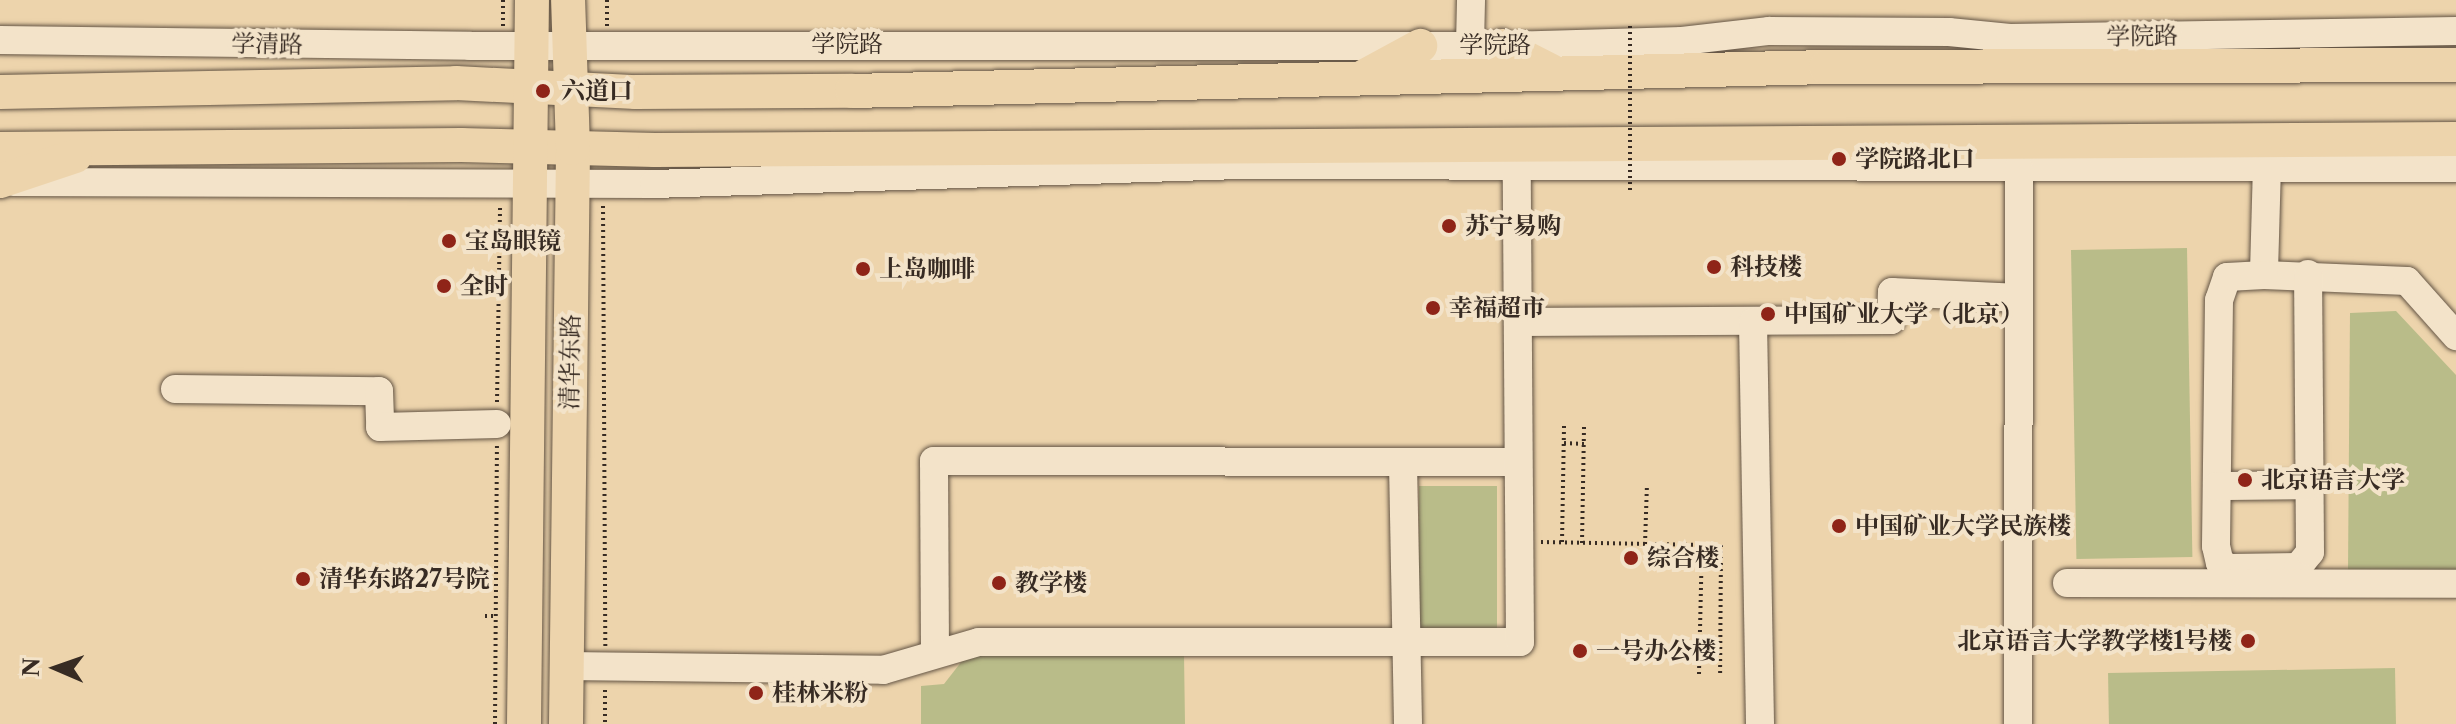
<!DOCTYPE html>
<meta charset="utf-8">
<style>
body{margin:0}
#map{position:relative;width:2456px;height:724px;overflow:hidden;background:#edd4ac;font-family:"Libre Caslon Text","Noto Serif SC",serif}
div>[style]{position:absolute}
.green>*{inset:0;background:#b9bc89;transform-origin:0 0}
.path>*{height:4px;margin-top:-2px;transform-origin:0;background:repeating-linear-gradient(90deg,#372b23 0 2px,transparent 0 6px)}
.roads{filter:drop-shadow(0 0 2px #645545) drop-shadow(0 0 2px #645545)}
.minor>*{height:28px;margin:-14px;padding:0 14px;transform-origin:14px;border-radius:14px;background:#f3e3c9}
.major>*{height:34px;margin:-17px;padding:0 17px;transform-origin:17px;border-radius:17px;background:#edd4ac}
.path-bridge>*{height:4px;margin-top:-2px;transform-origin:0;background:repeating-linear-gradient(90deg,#372b23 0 2px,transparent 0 6px)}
.dots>*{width:22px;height:22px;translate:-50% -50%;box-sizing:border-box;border:4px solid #f3e3c9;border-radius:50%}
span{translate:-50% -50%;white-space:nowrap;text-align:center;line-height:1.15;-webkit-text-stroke:8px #f3e3c9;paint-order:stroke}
.street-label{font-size:24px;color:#372b23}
.poi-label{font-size:24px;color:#372b23;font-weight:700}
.left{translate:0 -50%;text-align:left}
.right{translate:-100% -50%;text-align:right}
.north{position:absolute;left:16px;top:628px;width:80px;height:80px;-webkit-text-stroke:6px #f3e3c9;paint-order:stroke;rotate:272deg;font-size:22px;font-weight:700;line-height:32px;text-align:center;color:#372b23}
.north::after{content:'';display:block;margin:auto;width:28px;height:36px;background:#372b23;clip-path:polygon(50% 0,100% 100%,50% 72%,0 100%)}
</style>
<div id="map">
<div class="green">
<i style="left:2187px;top:248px;width:309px;height:116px;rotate:89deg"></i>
<i style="clip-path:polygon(2396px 311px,2456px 375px,2456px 573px,2348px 570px,2350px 313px)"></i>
<i style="left:1419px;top:486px;width:78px;height:145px"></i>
<i style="clip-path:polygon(969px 652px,1184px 654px,1185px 724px,921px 724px,921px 686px,944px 684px)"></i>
<i style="left:2395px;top:668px;width:56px;height:287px;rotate:89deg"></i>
</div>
<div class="path">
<i style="left:503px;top:0;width:26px;rotate:90deg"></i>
<i style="left:607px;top:0;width:26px;rotate:90deg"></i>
<i style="left:603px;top:206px;width:440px;rotate:89.7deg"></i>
<i style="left:497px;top:402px;width:196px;rotate:-89.1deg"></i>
<i style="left:1564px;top:443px;width:20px;rotate:3deg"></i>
<i style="left:1541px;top:542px;width:180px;rotate:1deg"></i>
<i style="left:1721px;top:545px;width:129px;rotate:90.4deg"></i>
<i style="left:1562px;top:542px;width:119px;rotate:-89deg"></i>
<i style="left:1582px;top:543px;width:119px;rotate:-89deg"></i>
<i style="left:1645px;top:544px;width:59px;rotate:-88.1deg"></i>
<i style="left:485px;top:616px;width:10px"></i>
<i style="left:1699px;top:674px;width:129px;rotate:-88.7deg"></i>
<i style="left:605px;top:690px;width:34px;rotate:90deg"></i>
<i style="left:495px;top:724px;width:278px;rotate:-89.6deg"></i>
</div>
<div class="roads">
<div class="minor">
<i style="left:0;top:40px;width:470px;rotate:0.7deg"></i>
<i style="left:470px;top:46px;width:1032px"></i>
<i style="left:1502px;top:46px;width:180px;rotate:-1.6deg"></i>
<i style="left:1682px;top:41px;width:88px;rotate:-6.6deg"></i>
<i style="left:1769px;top:31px;width:180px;rotate:0.3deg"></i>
<i style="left:1949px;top:32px;width:61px;rotate:5.6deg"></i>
<i style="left:2010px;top:38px;width:446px;rotate:-0.9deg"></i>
<i style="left:1470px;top:45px;width:45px;rotate:-88.7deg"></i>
<i style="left:2267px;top:165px;width:110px;rotate:91.6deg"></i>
<i style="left:2264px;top:275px;width:143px;rotate:2.4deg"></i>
<i style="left:2407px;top:281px;width:74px;rotate:48.3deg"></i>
<i style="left:13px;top:182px;width:641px;rotate:0.18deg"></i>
<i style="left:654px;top:184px;width:585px;rotate:-1.86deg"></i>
<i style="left:1239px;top:165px;width:1217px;rotate:0.14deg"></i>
<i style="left:2264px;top:275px;width:37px;rotate:177deg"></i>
<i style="left:2227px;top:277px;width:24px;rotate:109deg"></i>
<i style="left:2219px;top:300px;width:246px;rotate:90.7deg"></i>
<i style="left:2216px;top:546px;width:17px;rotate:77deg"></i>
<i style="left:2220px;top:563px;width:11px;rotate:27deg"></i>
<i style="left:2230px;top:568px;width:68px;rotate:-0.8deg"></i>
<i style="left:2298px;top:567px;width:19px;rotate:-51deg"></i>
<i style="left:2310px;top:552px;width:278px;rotate:-90.4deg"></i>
<i style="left:1518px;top:322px;width:373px;rotate:-0.3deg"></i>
<i style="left:1891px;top:320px;width:28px;rotate:-88deg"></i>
<i style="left:1892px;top:292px;width:126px;rotate:2.7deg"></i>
<i style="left:1753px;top:322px;width:402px;rotate:89deg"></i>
<i style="left:175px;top:389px;width:204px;rotate:0.6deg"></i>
<i style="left:379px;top:391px;width:36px;rotate:88deg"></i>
<i style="left:380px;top:427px;width:117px;rotate:-1.5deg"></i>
<i style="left:1403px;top:463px;width:261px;rotate:88.9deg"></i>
<i style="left:2217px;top:486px;width:92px;rotate:-0.6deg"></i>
<i style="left:2067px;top:583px;width:389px;rotate:0.1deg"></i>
<i style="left:935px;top:652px;width:191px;rotate:-90.3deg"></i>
<i style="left:934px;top:461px;width:584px;rotate:0.1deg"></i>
<i style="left:566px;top:666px;width:317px;rotate:0.7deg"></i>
<i style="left:883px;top:670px;width:100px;rotate:-16.3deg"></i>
<i style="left:979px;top:642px;width:541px"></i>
<i style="left:1520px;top:642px;width:477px;rotate:-90.4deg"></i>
<i style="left:2018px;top:724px;width:556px;rotate:-89.9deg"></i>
</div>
<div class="major">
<i style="left:1502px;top:46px;width:55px;rotate:27deg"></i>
<i style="left:1365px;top:76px;width:63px;rotate:-28.6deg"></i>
<i style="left:0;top:92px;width:456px;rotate:-1.1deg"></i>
<i style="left:456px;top:83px;width:180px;rotate:2.9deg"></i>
<i style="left:636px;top:92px;width:216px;rotate:-0.3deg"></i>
<i style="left:852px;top:91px;width:974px;rotate:-1.41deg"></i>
<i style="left:1826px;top:67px;width:630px;rotate:-0.18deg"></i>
<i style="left:0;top:149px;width:461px;rotate:-0.5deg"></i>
<i style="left:461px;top:145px;width:194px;rotate:1.5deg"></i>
<i style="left:655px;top:150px;width:1801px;rotate:-0.35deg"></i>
<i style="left:0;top:181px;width:79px;rotate:-18.4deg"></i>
<i style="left:524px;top:724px;width:724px;rotate:-89.37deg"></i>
<i style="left:566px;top:724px;width:576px;rotate:-89.3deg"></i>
<i style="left:573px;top:148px;width:148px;rotate:-91.9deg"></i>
</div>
</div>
<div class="path-bridge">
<i style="left:1630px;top:190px;width:165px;rotate:-90deg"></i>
</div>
<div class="dots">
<i style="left:543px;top:91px;background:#8f2418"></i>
<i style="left:1839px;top:159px;background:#8f2418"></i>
<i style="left:1449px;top:226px;background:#8f2418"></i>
<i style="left:449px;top:241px;background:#8f2418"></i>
<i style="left:1714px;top:267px;background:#8f2418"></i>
<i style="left:863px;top:269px;background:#8f2418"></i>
<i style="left:444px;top:286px;background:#8f2418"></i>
<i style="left:1433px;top:308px;background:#8f2418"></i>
<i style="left:1768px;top:314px;background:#8f2418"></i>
<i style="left:2245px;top:480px;background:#8f2418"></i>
<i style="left:1839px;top:526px;background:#8f2418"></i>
<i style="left:1631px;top:558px;background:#8f2418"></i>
<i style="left:303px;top:579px;background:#8f2418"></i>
<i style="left:999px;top:583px;background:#8f2418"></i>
<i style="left:2248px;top:641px;background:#8f2418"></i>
<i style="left:1580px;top:651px;background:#8f2418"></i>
<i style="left:756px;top:693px;background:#8f2418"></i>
</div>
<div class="street-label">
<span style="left:2142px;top:36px;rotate:-1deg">学院路</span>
<span style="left:267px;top:44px;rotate:1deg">学清路</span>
<span style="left:847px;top:44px">学院路</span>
<span style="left:1495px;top:45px">学院路</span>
<span style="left:570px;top:362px;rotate:-89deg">清华东路</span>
</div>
<div class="poi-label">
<span class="left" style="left:561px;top:91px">六道口</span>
<span class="left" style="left:1855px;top:159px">学院路北口</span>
<span class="left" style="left:1465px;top:226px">苏宁易购</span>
<span class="left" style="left:465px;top:241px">宝岛眼镜</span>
<span class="left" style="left:1730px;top:267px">科技楼</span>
<span class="left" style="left:879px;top:269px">上岛咖啡</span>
<span class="left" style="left:460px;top:286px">全时</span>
<span class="left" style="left:1449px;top:308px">幸福超市</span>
<span class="left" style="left:1784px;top:314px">中国矿业大学（北京）</span>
<span class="left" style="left:2261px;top:480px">北京语言大学</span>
<span class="left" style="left:1855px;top:526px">中国矿业大学民族楼</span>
<span class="left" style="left:1647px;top:558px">综合楼</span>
<span class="left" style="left:319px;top:579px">清华东路27号院</span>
<span class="left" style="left:1015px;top:583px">教学楼</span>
<span class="right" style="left:2232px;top:641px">北京语言大学教学楼1号楼</span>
<span class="left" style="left:1596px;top:651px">一号办公楼</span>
<span class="left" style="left:772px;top:693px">桂林米粉</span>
</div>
<div class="north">N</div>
</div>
